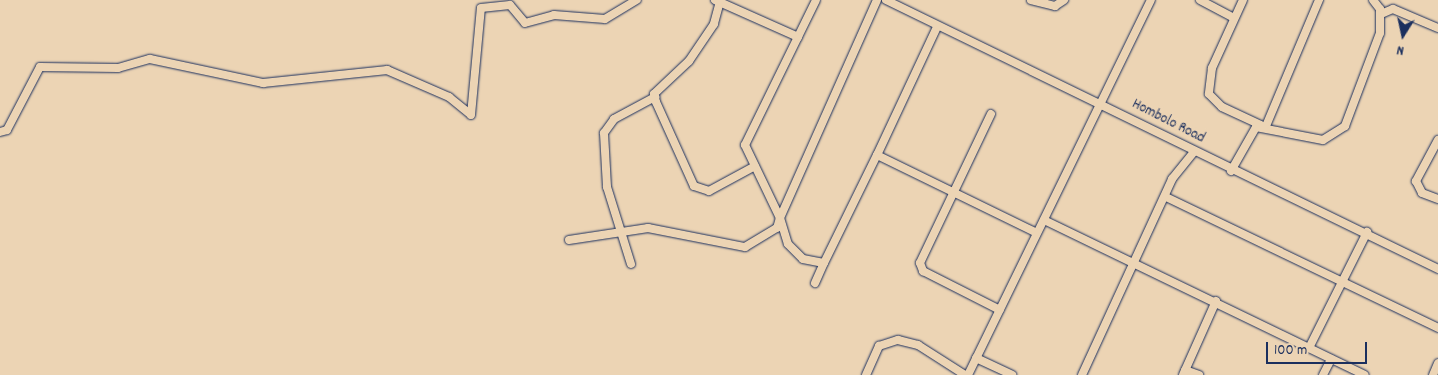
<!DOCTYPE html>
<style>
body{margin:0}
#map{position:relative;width:1438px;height:375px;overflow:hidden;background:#ecd4b4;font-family:Dekko,sans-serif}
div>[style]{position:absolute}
.roads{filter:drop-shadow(0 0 1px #1b2f5e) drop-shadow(0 0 1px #1b2f5e)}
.minor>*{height:8px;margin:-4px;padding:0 4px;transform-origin:4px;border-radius:4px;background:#ecd4b4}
span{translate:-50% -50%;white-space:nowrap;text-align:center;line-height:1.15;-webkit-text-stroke:5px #ecd4b4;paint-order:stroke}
.street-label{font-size:15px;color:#1b2f5e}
.north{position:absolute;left:1378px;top:10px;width:50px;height:50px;-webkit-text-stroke:4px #ecd4b4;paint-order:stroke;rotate:190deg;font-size:14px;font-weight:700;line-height:20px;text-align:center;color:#1b2f5e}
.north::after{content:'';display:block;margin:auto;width:18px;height:22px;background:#1b2f5e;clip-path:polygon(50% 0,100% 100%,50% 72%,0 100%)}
.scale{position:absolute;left:1266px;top:342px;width:101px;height:22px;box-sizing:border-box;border:2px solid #1b2f5e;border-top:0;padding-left:6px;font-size:15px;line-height:18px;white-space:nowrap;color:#1b2f5e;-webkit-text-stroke:4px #ecd4b4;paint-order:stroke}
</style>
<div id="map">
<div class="roads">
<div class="minor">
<i style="left:715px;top:0;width:91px;rotate:24deg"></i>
<i style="left:877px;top:0;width:239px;rotate:114deg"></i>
<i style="left:780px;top:218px;width:27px;rotate:73deg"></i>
<i style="left:788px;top:244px;width:21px;rotate:45deg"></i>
<i style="left:803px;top:259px;width:21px;rotate:11deg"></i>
<i style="left:824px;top:263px;width:120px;rotate:-63.9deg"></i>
<i style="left:886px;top:0;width:614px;rotate:25.98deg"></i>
<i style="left:1031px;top:0;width:25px;rotate:14deg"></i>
<i style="left:1055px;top:6px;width:11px;rotate:-34deg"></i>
<i style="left:1200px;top:0;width:38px;rotate:28deg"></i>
<i style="left:1243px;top:0;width:75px;rotate:114.5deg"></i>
<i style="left:1212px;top:68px;width:26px;rotate:97deg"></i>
<i style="left:1209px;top:94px;width:18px;rotate:45deg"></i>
<i style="left:1222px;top:107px;width:43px;rotate:24.8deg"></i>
<i style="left:719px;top:5px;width:20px;rotate:105deg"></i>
<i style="left:714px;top:24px;width:45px;rotate:124deg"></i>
<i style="left:689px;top:61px;width:48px;rotate:136.7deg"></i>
<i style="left:654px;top:94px;width:8px;rotate:76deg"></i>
<i style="left:656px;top:102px;width:92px;rotate:65.7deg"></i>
<i style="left:694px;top:186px;width:16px;rotate:18deg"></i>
<i style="left:709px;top:191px;width:52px;rotate:-28.5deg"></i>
<i style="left:1381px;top:14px;width:13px;rotate:-23deg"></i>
<i style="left:1393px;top:9px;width:49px;rotate:22.9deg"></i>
<i style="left:937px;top:27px;width:141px;rotate:115.1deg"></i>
<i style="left:877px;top:155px;width:176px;rotate:26deg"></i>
<i style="left:991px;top:114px;width:165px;rotate:115.5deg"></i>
<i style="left:920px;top:263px;width:9px;rotate:69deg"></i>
<i style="left:923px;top:271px;width:86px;rotate:26.9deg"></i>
<i style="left:1266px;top:126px;width:137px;rotate:-67.2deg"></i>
<i style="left:0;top:132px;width:7px;rotate:-16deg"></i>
<i style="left:7px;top:130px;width:71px;rotate:-62.4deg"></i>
<i style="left:40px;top:67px;width:78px;rotate:0.7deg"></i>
<i style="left:118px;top:68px;width:33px;rotate:-16deg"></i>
<i style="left:150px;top:59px;width:116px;rotate:12deg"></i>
<i style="left:263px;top:83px;width:125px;rotate:-6deg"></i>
<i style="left:387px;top:70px;width:68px;rotate:23.5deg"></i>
<i style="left:449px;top:97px;width:28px;rotate:39deg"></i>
<i style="left:471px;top:115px;width:107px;rotate:-84.7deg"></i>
<i style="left:481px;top:8px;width:29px;rotate:-6deg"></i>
<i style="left:510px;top:5px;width:23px;rotate:50deg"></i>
<i style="left:525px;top:23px;width:30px;rotate:-15deg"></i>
<i style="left:554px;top:15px;width:51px;rotate:4.5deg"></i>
<i style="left:605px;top:19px;width:37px;rotate:-31deg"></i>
<i style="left:1438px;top:140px;width:47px;rotate:118.2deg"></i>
<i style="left:1416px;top:181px;width:13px;rotate:63deg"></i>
<i style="left:1422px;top:193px;width:17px;rotate:21deg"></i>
<i style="left:1231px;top:171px;width:51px;rotate:-60.4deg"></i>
<i style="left:1256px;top:127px;width:68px;rotate:11deg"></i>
<i style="left:1323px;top:140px;width:26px;rotate:-32deg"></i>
<i style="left:1345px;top:126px;width:99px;rotate:-69.4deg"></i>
<i style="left:1380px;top:33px;width:24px;rotate:-90deg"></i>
<i style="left:1380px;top:9px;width:11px;rotate:-128deg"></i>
<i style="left:1166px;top:197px;width:302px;rotate:25.7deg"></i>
<i style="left:1044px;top:220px;width:356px;rotate:25.8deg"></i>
<i style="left:569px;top:240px;width:80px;rotate:-8.6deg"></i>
<i style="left:648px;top:228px;width:99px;rotate:11.1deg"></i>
<i style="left:745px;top:247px;width:37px;rotate:-31deg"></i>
<i style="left:777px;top:228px;width:10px;rotate:-73deg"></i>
<i style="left:780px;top:218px;width:81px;rotate:-115.6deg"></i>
<i style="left:745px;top:145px;width:161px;rotate:-63.9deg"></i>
<i style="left:631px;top:264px;width:81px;rotate:-107.3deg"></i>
<i style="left:607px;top:187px;width:54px;rotate:-93.2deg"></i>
<i style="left:604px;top:133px;width:17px;rotate:-54deg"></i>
<i style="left:614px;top:119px;width:47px;rotate:-28.2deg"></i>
<i style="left:815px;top:283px;width:22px;rotate:-66deg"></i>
<i style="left:1309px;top:348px;width:130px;rotate:-63.4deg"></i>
<i style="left:976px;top:358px;width:40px;rotate:25deg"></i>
<i style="left:1185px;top:370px;width:15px;rotate:20deg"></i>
<i style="left:866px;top:375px;width:32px;rotate:-66deg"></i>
<i style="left:879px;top:346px;width:20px;rotate:-18deg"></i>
<i style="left:898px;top:340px;width:21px;rotate:14deg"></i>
<i style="left:918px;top:345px;width:56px;rotate:32.6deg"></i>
<i style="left:968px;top:375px;width:417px;rotate:-64deg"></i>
<i style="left:1082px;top:375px;width:216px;rotate:-65.3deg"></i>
<i style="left:1172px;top:179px;width:36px;rotate:-51deg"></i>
<i style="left:1183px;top:375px;width:81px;rotate:-66deg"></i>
<i style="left:1323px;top:375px;width:18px;rotate:-63deg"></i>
<i style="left:1433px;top:375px;width:13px;rotate:-67deg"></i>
</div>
</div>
<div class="street-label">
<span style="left:1168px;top:122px;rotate:27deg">Hombolo Road</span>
</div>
<div class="north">N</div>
<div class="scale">100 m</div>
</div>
